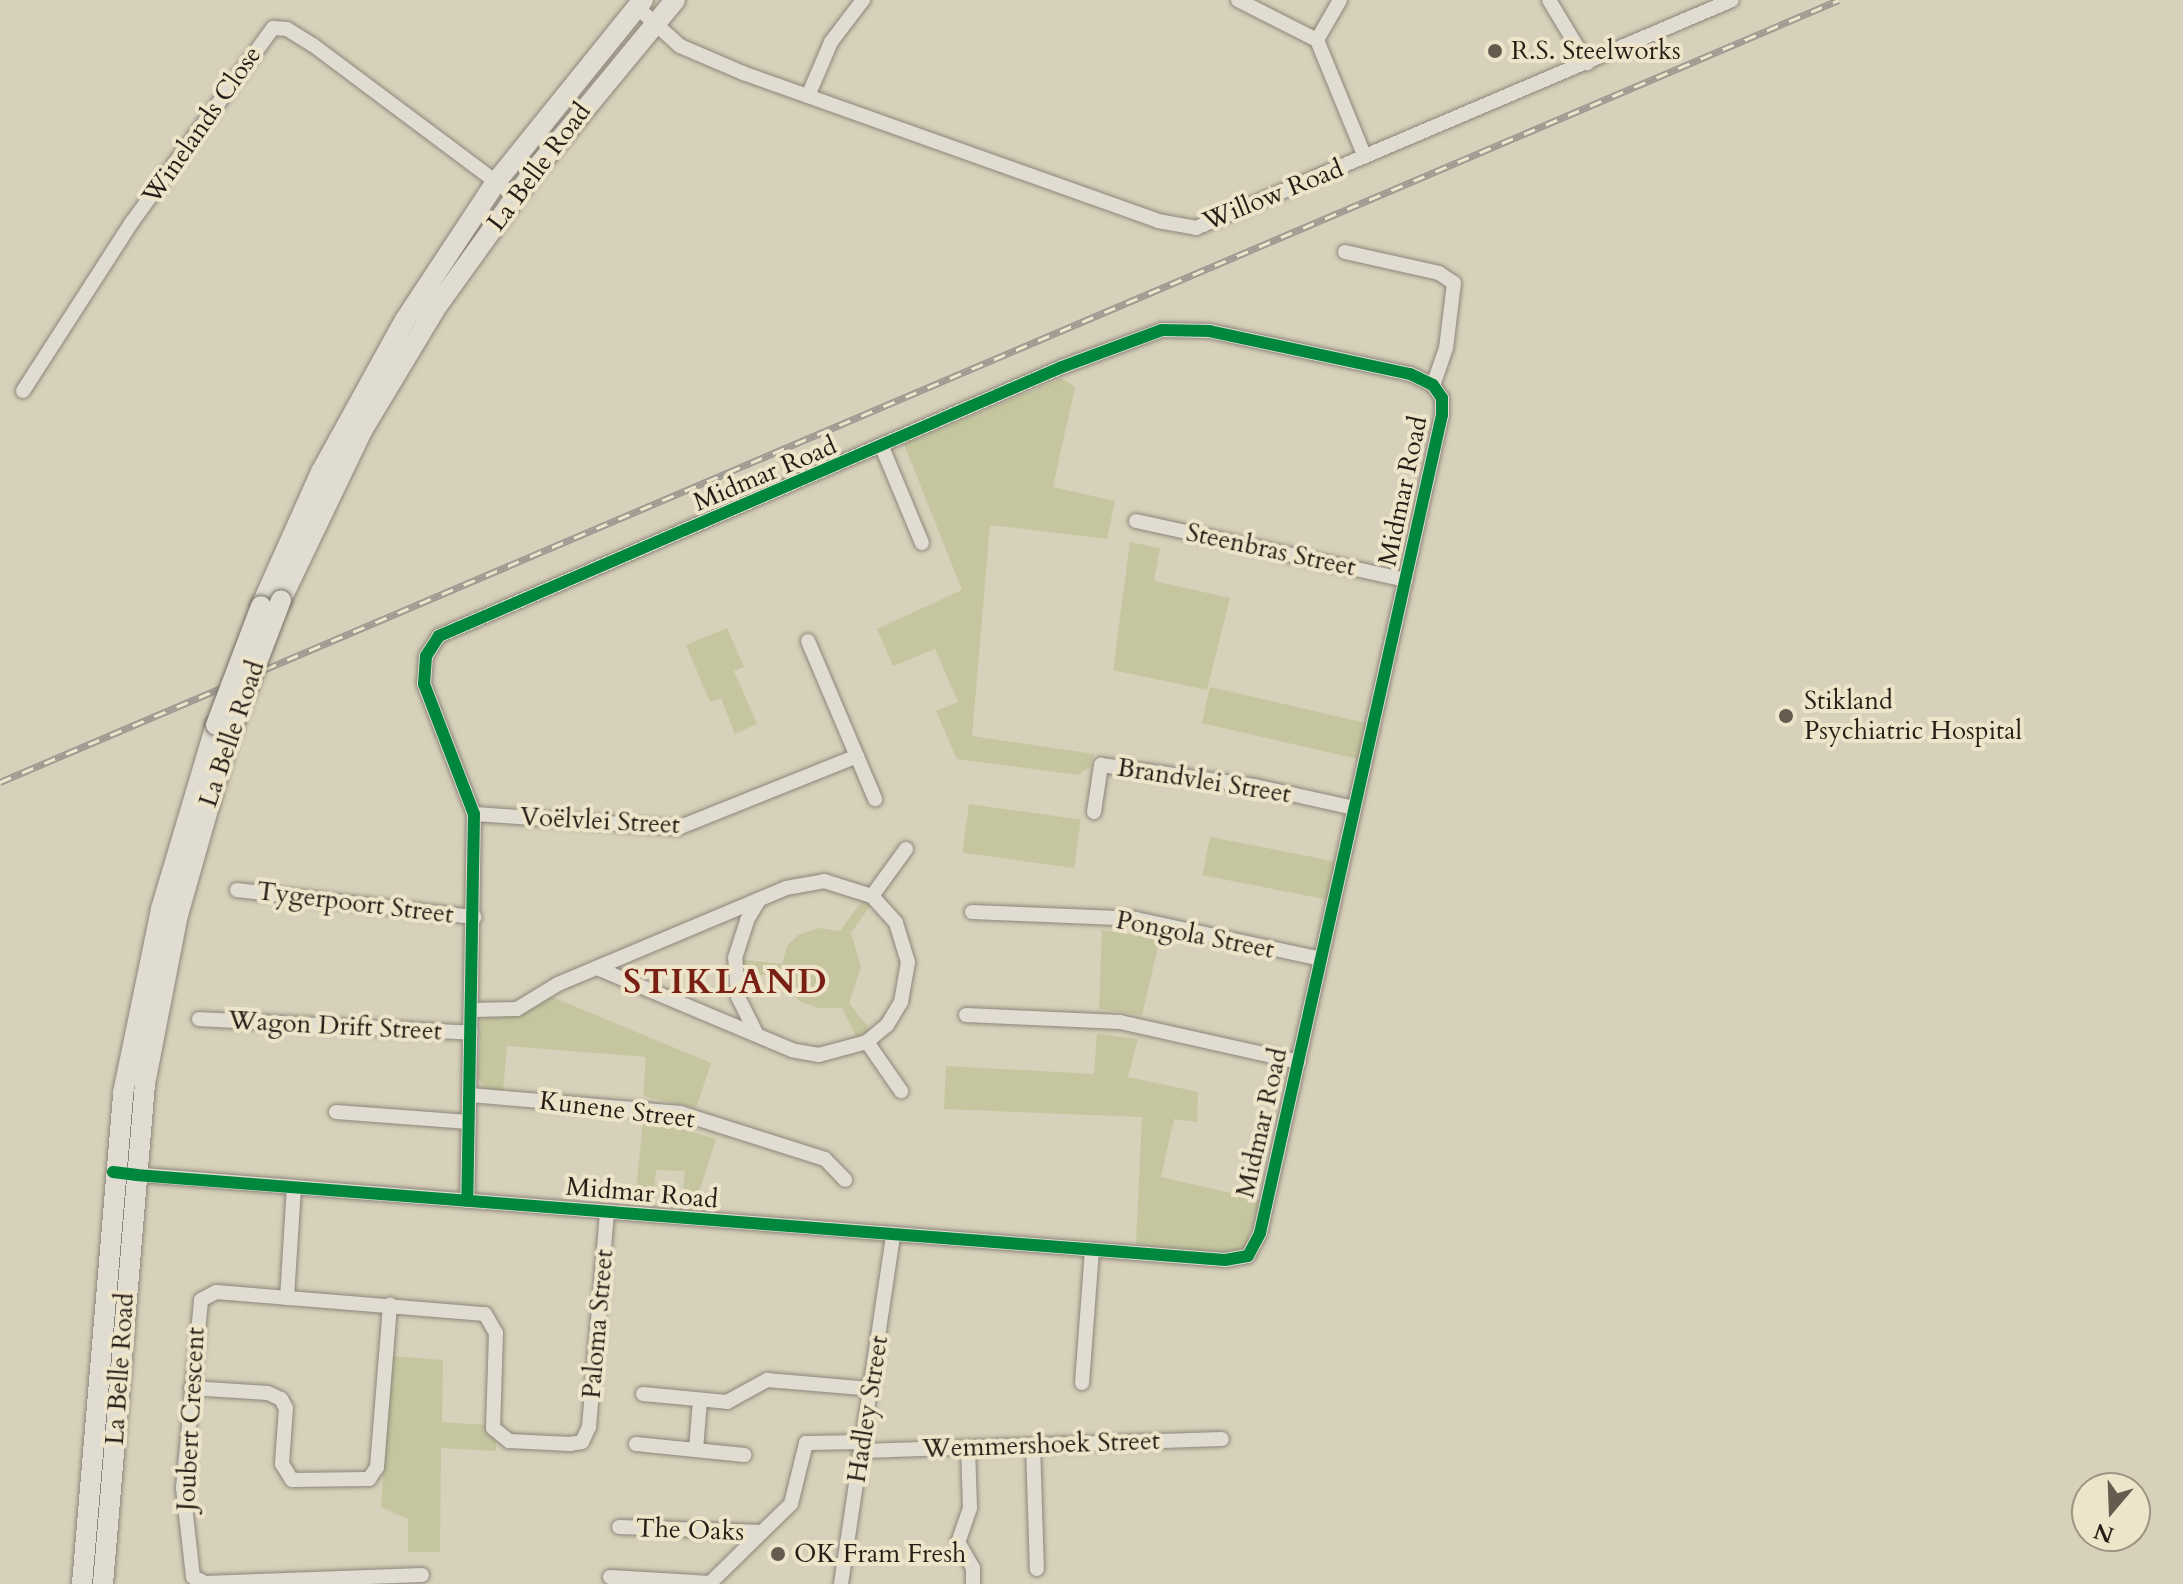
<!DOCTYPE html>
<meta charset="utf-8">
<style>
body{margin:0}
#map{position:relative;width:2183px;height:1584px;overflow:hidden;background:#d7d0ba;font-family:Cardo,serif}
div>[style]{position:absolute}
.green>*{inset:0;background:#c5c69f;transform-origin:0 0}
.roads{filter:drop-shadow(0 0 2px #8c867a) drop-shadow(0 0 2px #8c867a)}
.street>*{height:14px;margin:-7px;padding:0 7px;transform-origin:7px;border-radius:7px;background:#e0dcd1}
.secondary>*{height:20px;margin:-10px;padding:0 10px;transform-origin:10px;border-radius:10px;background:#e0dcd1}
.rail>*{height:7px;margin-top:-3.5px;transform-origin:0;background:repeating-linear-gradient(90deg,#ede4ca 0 12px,#9f9a92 0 24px);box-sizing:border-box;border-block:2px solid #9f9a92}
.bridges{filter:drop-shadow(0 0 2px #736e63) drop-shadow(0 0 2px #736e63)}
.secondary-bridge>*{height:20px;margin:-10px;padding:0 10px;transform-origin:10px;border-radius:10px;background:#e0dcd1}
.cycleway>*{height:12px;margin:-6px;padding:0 6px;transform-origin:6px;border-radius:6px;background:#00873e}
.dots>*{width:22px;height:22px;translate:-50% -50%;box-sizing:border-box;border:4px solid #ede4ca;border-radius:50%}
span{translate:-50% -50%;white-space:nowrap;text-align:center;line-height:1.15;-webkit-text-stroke:8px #ede4ca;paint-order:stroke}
.poi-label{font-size:26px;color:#281d16}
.left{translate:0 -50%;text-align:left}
.street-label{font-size:26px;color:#281d16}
.district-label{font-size:34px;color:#7a1f14;font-weight:700;letter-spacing:2px}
.north{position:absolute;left:2071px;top:1472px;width:80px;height:80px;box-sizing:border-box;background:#ede4ca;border:2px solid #9e9482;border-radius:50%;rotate:199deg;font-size:22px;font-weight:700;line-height:32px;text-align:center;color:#281d16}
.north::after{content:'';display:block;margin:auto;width:28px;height:36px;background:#655c4f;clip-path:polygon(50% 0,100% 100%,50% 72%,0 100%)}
</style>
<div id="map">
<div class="green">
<i style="clip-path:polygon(1062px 378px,1075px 387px,1053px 487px,1115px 501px,1107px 539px,990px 525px,972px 736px,1094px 754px,1090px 767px,1078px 775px,957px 759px,936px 711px,958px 702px,935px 649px,893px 666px,877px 629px,962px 590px,904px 444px)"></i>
<i style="clip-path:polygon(1130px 542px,1160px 548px,1154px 581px,1230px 598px,1207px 690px,1113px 670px)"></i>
<i style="clip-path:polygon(727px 628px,744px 667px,734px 671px,757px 724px,735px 734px,721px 698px,710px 702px,686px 645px)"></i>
<i style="left:1210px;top:687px;width:161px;height:37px;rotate:13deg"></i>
<i style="left:969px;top:804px;width:113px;height:49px;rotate:8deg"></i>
<i style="left:1210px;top:837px;width:128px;height:39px;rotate:11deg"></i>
<i style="clip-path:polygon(865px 897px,872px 903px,851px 933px,861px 967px,849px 1003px,873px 1033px,857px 1039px,842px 1008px,818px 1008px,799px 1001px,778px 973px,742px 977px,739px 959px,782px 964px,787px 946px,798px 935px,819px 928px,840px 931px)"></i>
<i style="clip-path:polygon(1102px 930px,1160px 938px,1142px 1015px,1099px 1009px)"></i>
<i style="clip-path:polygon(545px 994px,711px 1063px,696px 1108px,643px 1096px,646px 1057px,507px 1046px,503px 1091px,485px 1089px,478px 1077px,481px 1019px,517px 1014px)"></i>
<i style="clip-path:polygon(1097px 1034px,1138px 1039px,1128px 1077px,1198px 1092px,1197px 1122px,1174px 1119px,1161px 1177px,1261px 1200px,1245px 1248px,1228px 1254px,1136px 1244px,1142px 1117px,944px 1109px,946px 1066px,1094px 1074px)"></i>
<i style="clip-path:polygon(650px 1119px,716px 1139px,696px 1202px,682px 1201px,685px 1171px,656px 1170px,653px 1199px,635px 1198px,643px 1123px)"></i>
<i style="clip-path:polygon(390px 1356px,443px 1360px,442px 1422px,487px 1425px,496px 1440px,496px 1451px,441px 1448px,440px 1552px,408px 1552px,408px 1519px,381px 1507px)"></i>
</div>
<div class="roads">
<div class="street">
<i style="left:1238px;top:0;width:89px;rotate:26.9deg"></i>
<i style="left:1340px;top:0;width:46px;rotate:119.9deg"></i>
<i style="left:1317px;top:40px;width:126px;rotate:67.7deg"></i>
<i style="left:1549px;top:0;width:74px;rotate:58.9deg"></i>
<i style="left:637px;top:7px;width:58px;rotate:42.2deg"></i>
<i style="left:680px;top:46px;width:69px;rotate:23.2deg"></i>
<i style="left:743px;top:73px;width:441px;rotate:19.6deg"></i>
<i style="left:1158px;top:221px;width:39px;rotate:10deg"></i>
<i style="left:1196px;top:228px;width:582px;rotate:-23.04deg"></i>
<i style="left:808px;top:96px;width:59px;rotate:-66.9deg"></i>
<i style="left:831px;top:42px;width:53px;rotate:-52.7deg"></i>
<i style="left:1345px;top:252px;width:96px;rotate:12.6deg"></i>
<i style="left:1439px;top:273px;width:18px;rotate:34deg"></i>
<i style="left:1454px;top:283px;width:65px;rotate:97deg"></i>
<i style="left:1446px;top:348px;width:39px;rotate:109deg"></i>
<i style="left:23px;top:391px;width:201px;rotate:-57.2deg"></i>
<i style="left:132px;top:222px;width:240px;rotate:-54deg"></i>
<i style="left:273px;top:28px;width:14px;rotate:4deg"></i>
<i style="left:287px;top:29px;width:31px;rotate:32deg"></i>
<i style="left:313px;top:45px;width:252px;rotate:36.8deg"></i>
<i style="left:882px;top:447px;width:104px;rotate:67.4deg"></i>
<i style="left:1136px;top:521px;width:276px;rotate:12.3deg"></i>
<i style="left:808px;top:641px;width:172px;rotate:67deg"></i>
<i style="left:1094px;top:812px;width:48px;rotate:-81.5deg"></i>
<i style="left:1101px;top:765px;width:155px;rotate:7.8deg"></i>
<i style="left:1255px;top:786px;width:101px;rotate:12.5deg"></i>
<i style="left:474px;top:814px;width:204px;rotate:3.9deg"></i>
<i style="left:678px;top:828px;width:193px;rotate:-21.9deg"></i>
<i style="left:237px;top:890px;width:239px;rotate:6.5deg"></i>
<i style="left:872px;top:896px;width:58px;rotate:-54.1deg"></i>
<i style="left:972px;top:912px;width:164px;rotate:2.4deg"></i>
<i style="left:1136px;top:919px;width:189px;rotate:12.2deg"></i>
<i style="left:471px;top:1010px;width:46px;rotate:-1.2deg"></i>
<i style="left:517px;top:1009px;width:48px;rotate:-31.4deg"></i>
<i style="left:558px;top:984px;width:247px;rotate:-22.8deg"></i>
<i style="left:786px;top:888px;width:39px;rotate:-10deg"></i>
<i style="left:824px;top:881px;width:50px;rotate:17.4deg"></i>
<i style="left:872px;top:896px;width:36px;rotate:48deg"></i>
<i style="left:896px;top:923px;width:41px;rotate:72.9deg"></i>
<i style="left:908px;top:962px;width:41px;rotate:99.9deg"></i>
<i style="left:901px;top:1002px;width:27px;rotate:121deg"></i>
<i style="left:887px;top:1025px;width:26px;rotate:140deg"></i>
<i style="left:867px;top:1042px;width:50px;rotate:164.8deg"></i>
<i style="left:819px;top:1055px;width:27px;rotate:-170deg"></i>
<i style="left:792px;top:1050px;width:212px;rotate:-157.2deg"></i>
<i style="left:966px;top:1015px;width:154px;rotate:2.6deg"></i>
<i style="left:1120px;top:1022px;width:183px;rotate:12.6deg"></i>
<i style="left:199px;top:1019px;width:272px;rotate:2.9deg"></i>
<i style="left:756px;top:1033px;width:40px;rotate:-116.6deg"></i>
<i style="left:738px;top:997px;width:39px;rotate:-94deg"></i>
<i style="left:735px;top:958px;width:40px;rotate:-72deg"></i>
<i style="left:747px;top:920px;width:23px;rotate:-59deg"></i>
<i style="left:867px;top:1042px;width:60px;rotate:55.2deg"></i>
<i style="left:470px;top:1095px;width:211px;rotate:4.9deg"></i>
<i style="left:680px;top:1113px;width:152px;rotate:17.6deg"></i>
<i style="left:825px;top:1159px;width:29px;rotate:46deg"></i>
<i style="left:336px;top:1112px;width:133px;rotate:4.3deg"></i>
<i style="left:130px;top:1174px;width:165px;rotate:4.5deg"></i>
<i style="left:294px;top:1187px;width:934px;rotate:4.48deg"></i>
<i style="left:1225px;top:1260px;width:23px;rotate:-10deg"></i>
<i style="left:1248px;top:1256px;width:26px;rotate:-62deg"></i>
<i style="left:1260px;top:1233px;width:838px;rotate:-77.46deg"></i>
<i style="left:1442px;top:415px;width:17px;rotate:-90deg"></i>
<i style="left:1442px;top:398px;width:16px;rotate:-125deg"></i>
<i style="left:1433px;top:385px;width:25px;rotate:-154deg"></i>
<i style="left:1410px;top:374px;width:205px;rotate:-167.9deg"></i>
<i style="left:1210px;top:331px;width:48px;rotate:-178.8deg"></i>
<i style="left:1162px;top:330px;width:107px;rotate:159.7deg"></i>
<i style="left:1062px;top:367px;width:679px;rotate:156.65deg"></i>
<i style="left:439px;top:636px;width:24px;rotate:123deg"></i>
<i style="left:426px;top:656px;width:28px;rotate:94deg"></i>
<i style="left:424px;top:684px;width:139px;rotate:69deg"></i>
<i style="left:474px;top:814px;width:387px;rotate:91deg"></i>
<i style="left:287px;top:1298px;width:111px;rotate:-86.4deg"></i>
<i style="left:1082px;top:1383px;width:133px;rotate:-85.7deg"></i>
<i style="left:191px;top:1388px;width:77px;rotate:3.7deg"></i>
<i style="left:268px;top:1393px;width:14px;rotate:25deg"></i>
<i style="left:281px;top:1399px;width:10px;rotate:61deg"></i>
<i style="left:286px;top:1408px;width:56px;rotate:94.1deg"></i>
<i style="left:282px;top:1464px;width:19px;rotate:58deg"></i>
<i style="left:292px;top:1480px;width:77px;rotate:-0.7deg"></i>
<i style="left:369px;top:1479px;width:14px;rotate:-56deg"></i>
<i style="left:377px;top:1467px;width:163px;rotate:-85.4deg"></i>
<i style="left:643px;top:1394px;width:84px;rotate:5.4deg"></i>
<i style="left:727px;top:1402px;width:46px;rotate:-28.8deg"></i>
<i style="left:767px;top:1380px;width:104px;rotate:4.9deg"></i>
<i style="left:636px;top:1444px;width:109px;rotate:5.8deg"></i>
<i style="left:1033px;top:1445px;width:124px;rotate:88.2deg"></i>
<i style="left:968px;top:1447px;width:61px;rotate:88.1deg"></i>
<i style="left:970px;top:1508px;width:36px;rotate:109deg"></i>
<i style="left:958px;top:1542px;width:30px;rotate:60deg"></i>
<i style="left:973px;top:1568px;width:16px;rotate:90deg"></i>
<i style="left:696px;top:1450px;width:50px;rotate:-85.4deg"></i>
<i style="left:861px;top:1451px;width:361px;rotate:-1.9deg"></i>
<i style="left:619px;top:1527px;width:143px;rotate:2deg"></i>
<i style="left:762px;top:1532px;width:40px;rotate:-44deg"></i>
<i style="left:791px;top:1504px;width:63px;rotate:-76.2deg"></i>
<i style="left:806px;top:1443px;width:57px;rotate:-1deg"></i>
<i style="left:422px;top:1575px;width:217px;rotate:177.9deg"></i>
<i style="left:205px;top:1583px;width:13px;rotate:-153deg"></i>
<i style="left:193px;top:1577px;width:90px;rotate:-96.4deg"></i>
<i style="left:183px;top:1488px;width:189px;rotate:-84.5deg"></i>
<i style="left:201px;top:1300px;width:17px;rotate:-28deg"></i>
<i style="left:216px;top:1292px;width:270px;rotate:4.7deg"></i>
<i style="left:485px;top:1314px;width:22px;rotate:60deg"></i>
<i style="left:496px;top:1333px;width:95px;rotate:91.8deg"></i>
<i style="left:493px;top:1428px;width:21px;rotate:39deg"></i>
<i style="left:509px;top:1441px;width:61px;rotate:2.8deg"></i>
<i style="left:570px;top:1444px;width:12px;rotate:-9deg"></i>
<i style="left:582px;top:1442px;width:17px;rotate:-65deg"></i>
<i style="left:589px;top:1427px;width:216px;rotate:-85.2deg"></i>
<i style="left:610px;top:1577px;width:100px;rotate:3.4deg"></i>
<i style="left:710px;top:1583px;width:73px;rotate:-44.4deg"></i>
<i style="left:841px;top:1584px;width:354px;rotate:-81.5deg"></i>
</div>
<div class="secondary">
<i style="left:281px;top:600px;width:190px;rotate:-64.4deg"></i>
<i style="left:363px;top:429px;width:140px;rotate:-59deg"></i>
<i style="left:435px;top:309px;width:171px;rotate:-54.3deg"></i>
<i style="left:535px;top:170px;width:220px;rotate:-50.5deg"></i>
<i style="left:261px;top:606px;width:147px;rotate:-65.9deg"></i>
<i style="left:321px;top:472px;width:174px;rotate:-61.1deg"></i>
<i style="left:405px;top:320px;width:165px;rotate:-56.6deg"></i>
<i style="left:496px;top:182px;width:234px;rotate:-51.1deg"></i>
<i style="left:82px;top:1584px;width:493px;rotate:-85.2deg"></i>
<i style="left:123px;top:1093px;width:188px;rotate:-78.3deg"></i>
<i style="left:161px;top:909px;width:192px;rotate:-73.4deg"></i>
<i style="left:103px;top:1584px;width:502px;rotate:-85.2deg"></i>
<i style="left:145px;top:1084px;width:172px;rotate:-79deg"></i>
<i style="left:178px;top:915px;width:189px;rotate:-74.1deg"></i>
</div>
</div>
<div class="rail">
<i style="left:0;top:782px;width:1998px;rotate:-23.04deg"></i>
</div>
<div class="bridges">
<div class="secondary-bridge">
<i style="left:216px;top:725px;width:127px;rotate:-69.3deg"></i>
<i style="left:230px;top:733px;width:142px;rotate:-69deg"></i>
</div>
</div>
<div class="cycleway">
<i style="left:113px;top:1172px;width:23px;rotate:7deg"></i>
<i style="left:136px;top:1175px;width:1092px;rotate:4.46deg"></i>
<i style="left:1225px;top:1260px;width:23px;rotate:-10deg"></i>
<i style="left:1248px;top:1256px;width:26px;rotate:-62deg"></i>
<i style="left:1260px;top:1233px;width:838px;rotate:-77.46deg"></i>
<i style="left:1442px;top:415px;width:17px;rotate:-90deg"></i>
<i style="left:1442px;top:398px;width:16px;rotate:-125deg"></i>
<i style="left:1433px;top:385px;width:25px;rotate:-154deg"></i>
<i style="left:1410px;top:374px;width:205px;rotate:-167.9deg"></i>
<i style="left:1210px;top:331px;width:48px;rotate:-178.8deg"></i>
<i style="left:1162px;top:330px;width:107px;rotate:159.7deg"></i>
<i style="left:1062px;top:367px;width:679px;rotate:156.65deg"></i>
<i style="left:439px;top:636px;width:24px;rotate:123deg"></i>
<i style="left:426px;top:656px;width:28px;rotate:94deg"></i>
<i style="left:424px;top:684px;width:139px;rotate:69deg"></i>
<i style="left:474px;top:814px;width:387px;rotate:91deg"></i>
</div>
<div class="dots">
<i style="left:1495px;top:51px;background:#655c4f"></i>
<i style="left:1786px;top:716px;background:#655c4f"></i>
<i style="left:778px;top:1554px;background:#655c4f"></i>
</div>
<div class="poi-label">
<span class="left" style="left:1511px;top:51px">R.S. Steelworks</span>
<span class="left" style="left:1804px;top:716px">Stikland<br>Psychiatric Hospital</span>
<span class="left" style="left:794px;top:1554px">OK Fram Fresh</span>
</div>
<div class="street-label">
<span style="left:202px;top:125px;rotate:-55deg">Winelands Close</span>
<span style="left:539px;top:167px;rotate:-53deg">La Belle Road</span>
<span style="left:1273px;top:195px;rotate:-22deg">Willow Road</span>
<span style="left:765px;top:474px;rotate:-23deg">Midmar Road</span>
<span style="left:1403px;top:491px;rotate:-78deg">Midmar Road</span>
<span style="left:1271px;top:550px;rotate:12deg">Steenbras Street</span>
<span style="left:232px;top:734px;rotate:-71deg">La Belle Road</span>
<span style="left:1204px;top:781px;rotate:9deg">Brandvlei Street</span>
<span style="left:600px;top:821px;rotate:3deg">Voëlvlei Street</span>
<span style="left:355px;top:903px;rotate:7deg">Tygerpoort Street</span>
<span style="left:1195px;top:935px;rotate:11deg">Pongola Street</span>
<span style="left:335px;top:1026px;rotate:3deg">Wagon Drift Street</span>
<span style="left:617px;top:1110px;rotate:7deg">Kunene Street</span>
<span style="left:1262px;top:1123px;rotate:-77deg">Midmar Road</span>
<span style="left:642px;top:1193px;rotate:5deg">Midmar Road</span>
<span style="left:598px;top:1324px;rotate:-85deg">Paloma Street</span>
<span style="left:120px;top:1369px;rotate:-86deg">La Belle Road</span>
<span style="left:868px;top:1409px;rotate:-81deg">Hadley Street</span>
<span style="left:191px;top:1419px;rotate:-87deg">Joubert Crescent</span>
<span style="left:1041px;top:1445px;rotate:-2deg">Wemmershoek Street</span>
<span style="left:690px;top:1530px;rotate:2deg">The Oaks</span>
</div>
<div class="district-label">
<span style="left:726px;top:983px">STIKLAND</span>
</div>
<div class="north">N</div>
</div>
